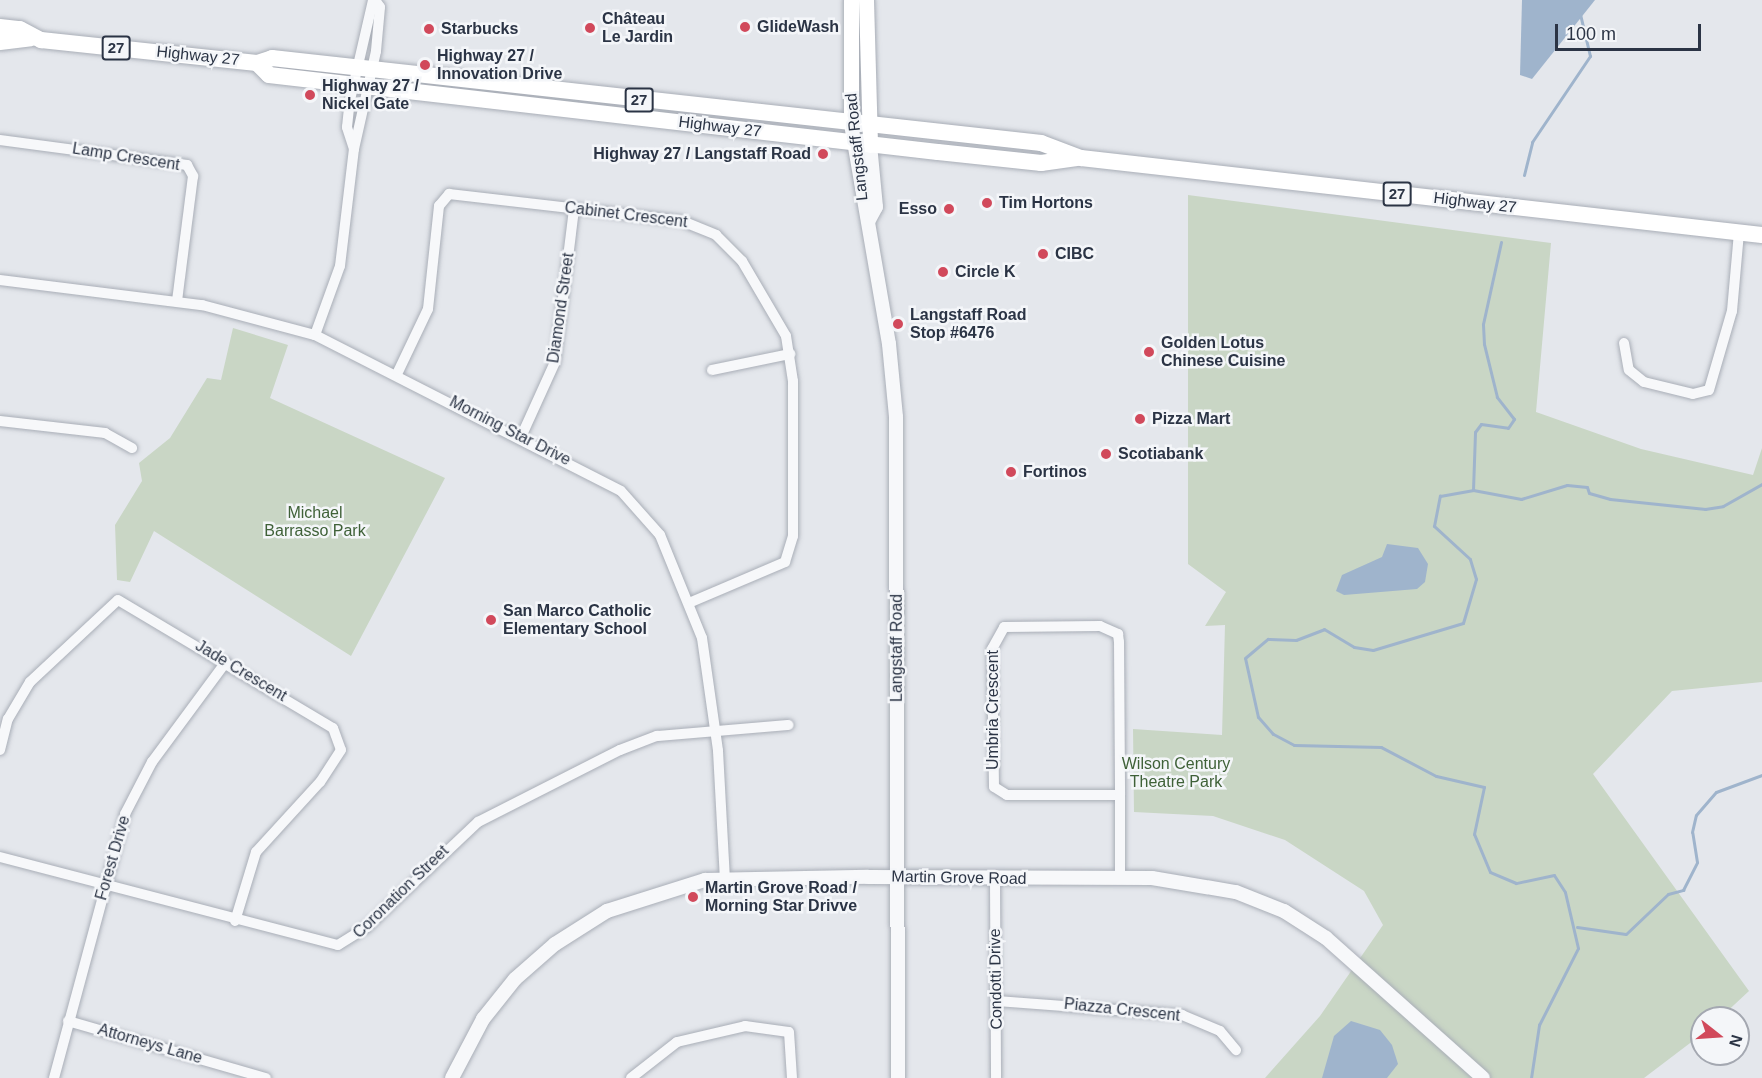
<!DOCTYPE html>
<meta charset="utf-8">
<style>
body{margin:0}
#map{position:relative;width:1762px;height:1078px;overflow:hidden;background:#e4e7ec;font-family:Helvetica,sans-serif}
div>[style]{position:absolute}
.green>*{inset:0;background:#c9d6c5}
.water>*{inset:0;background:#9fb4cc}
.stream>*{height:3px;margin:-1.5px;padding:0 1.5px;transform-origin:1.5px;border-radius:1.5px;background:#9fb4cc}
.roads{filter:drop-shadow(0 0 2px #a9aeb7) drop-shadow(0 0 2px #a9aeb7)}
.minor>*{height:10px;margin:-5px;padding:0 5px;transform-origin:5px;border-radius:5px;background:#f7f8fa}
.tertiary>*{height:14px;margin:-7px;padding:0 7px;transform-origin:7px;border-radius:7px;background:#f7f8fa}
.secondary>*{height:15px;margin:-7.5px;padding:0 7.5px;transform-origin:7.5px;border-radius:7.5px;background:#fff}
.primary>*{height:16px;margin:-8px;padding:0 8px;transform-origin:8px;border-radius:8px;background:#fff}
.dots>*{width:16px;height:16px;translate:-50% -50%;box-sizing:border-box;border:3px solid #f4f6f9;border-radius:50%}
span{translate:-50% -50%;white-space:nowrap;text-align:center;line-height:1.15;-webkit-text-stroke:5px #f4f6f9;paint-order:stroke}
.shield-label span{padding:2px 4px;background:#f4f6f9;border:2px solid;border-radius:4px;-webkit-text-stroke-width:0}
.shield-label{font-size:15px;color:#2b3445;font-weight:700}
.poi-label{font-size:16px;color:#2b3445;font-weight:700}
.left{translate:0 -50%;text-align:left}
.right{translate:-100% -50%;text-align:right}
.street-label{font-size:16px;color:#2b3445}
.park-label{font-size:16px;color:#3f6138}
.north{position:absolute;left:1690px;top:1006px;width:60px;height:60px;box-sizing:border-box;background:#f4f6f9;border:2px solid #a4a8b1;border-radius:50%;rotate:107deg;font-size:16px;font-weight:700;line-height:24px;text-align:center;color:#2b3445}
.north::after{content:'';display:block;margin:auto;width:21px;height:27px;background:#d1495b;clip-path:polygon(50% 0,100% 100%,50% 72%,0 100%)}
.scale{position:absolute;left:1555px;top:24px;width:146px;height:27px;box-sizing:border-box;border:3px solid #2b3445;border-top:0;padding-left:8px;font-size:18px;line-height:21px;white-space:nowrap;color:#2b3445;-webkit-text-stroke:4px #f4f6f9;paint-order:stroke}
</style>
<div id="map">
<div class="green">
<i style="clip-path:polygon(1188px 195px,1551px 243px,1536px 412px,1641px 449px,1753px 475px,1762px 448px,1762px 682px,1672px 691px,1593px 774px,1749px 991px,1720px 1018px,1702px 1018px,1702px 1034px,1644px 1078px,1265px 1078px,1320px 1016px,1383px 925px,1364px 891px,1285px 840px,1213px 816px,1134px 812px,1133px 729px,1222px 735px,1225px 625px,1205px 626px,1226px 592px,1188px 564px)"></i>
<i style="clip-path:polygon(233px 328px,288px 345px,270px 398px,445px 478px,351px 656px,154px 531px,130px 582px,117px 580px,115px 525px,142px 481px,139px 463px,170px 438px,207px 378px,221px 380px)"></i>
</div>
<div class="water">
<i style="clip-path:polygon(1522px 0,1595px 0,1532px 79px,1520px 75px)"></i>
<i style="clip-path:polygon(1387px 544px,1418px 548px,1428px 564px,1425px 582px,1417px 589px,1344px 595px,1336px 591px,1342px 575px,1382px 557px)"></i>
<i style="clip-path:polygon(1351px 1021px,1380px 1030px,1392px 1045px,1398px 1064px,1387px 1078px,1322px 1078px,1334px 1036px)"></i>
</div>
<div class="stream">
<i style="left:1524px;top:175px;width:34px;rotate:-76deg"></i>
<i style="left:1532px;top:142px;width:104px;rotate:-56deg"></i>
<i style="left:1590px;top:56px;width:43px;rotate:-103.4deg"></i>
<i style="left:1473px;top:490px;width:58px;rotate:-88deg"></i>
<i style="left:1475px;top:432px;width:10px;rotate:-53deg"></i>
<i style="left:1481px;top:424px;width:27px;rotate:8deg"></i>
<i style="left:1508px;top:428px;width:11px;rotate:-56deg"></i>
<i style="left:1514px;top:419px;width:28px;rotate:-128deg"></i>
<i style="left:1497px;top:397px;width:55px;rotate:-103.8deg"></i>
<i style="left:1484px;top:344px;width:20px;rotate:-93deg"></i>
<i style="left:1483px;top:324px;width:84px;rotate:-77.6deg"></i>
<i style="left:1577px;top:927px;width:49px;rotate:8.1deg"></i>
<i style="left:1626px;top:934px;width:58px;rotate:-43.6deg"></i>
<i style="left:1668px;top:894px;width:16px;rotate:-15deg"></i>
<i style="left:1683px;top:890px;width:31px;rotate:-63deg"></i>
<i style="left:1697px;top:862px;width:30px;rotate:-99deg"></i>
<i style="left:1692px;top:832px;width:17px;rotate:-77deg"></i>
<i style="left:1696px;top:815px;width:30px;rotate:-49deg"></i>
<i style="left:1716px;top:792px;width:49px;rotate:-20.3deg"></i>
<i style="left:1531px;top:1078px;width:54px;rotate:-81.4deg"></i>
<i style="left:1539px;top:1025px;width:86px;rotate:-63.1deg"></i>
<i style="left:1578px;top:948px;width:57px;rotate:-103.1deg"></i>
<i style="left:1565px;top:892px;width:20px;rotate:-123deg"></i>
<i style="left:1554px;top:875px;width:39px;rotate:168deg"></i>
<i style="left:1516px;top:883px;width:28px;rotate:-157deg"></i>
<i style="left:1490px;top:872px;width:41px;rotate:-112.8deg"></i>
<i style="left:1474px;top:834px;width:48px;rotate:-78deg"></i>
<i style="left:1484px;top:787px;width:49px;rotate:-167.1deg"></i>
<i style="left:1436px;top:776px;width:62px;rotate:-152.2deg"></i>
<i style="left:1381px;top:747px;width:87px;rotate:-178.7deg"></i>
<i style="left:1294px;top:745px;width:24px;rotate:-152deg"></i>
<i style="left:1273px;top:734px;width:23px;rotate:-131deg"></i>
<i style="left:1258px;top:717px;width:60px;rotate:-102.4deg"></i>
<i style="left:1245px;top:658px;width:30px;rotate:-40deg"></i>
<i style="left:1268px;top:639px;width:28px;rotate:2deg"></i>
<i style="left:1296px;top:640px;width:30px;rotate:-21deg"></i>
<i style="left:1324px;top:629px;width:35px;rotate:31deg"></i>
<i style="left:1354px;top:647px;width:19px;rotate:9deg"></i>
<i style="left:1373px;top:650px;width:94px;rotate:-16.7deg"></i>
<i style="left:1463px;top:623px;width:46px;rotate:-73.5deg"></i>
<i style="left:1476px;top:579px;width:21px;rotate:-107deg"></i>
<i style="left:1470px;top:559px;width:49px;rotate:-137.5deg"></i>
<i style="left:1434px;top:526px;width:31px;rotate:-79deg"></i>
<i style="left:1440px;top:496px;width:34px;rotate:-10deg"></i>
<i style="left:1473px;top:490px;width:49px;rotate:10.6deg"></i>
<i style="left:1521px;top:499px;width:48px;rotate:-16.9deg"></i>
<i style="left:1567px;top:485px;width:20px;rotate:6deg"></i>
<i style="left:1587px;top:487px;width:6px;rotate:72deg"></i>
<i style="left:1589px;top:493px;width:22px;rotate:16deg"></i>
<i style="left:1610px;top:499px;width:96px;rotate:6deg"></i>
<i style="left:1705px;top:509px;width:18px;rotate:-9deg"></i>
<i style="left:1723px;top:506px;width:45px;rotate:-29.4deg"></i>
</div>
<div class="roads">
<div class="minor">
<i style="left:0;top:140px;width:189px;rotate:7.6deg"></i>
<i style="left:187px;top:165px;width:13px;rotate:61deg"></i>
<i style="left:193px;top:176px;width:126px;rotate:97.3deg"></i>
<i style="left:354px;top:149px;width:23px;rotate:-108deg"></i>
<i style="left:347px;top:127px;width:27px;rotate:-84deg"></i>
<i style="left:350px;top:100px;width:103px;rotate:-77deg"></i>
<i style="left:0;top:280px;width:204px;rotate:7.1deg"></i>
<i style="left:202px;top:305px;width:117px;rotate:14.9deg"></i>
<i style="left:315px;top:335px;width:343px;rotate:27deg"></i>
<i style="left:621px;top:491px;width:59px;rotate:48.4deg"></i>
<i style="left:660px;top:535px;width:111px;rotate:67.8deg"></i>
<i style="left:702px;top:638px;width:114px;rotate:81.9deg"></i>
<i style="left:718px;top:751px;width:128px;rotate:86.9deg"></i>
<i style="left:315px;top:335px;width:73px;rotate:-70.1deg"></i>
<i style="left:340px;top:266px;width:118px;rotate:-83.2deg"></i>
<i style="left:354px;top:149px;width:100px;rotate:-77.3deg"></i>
<i style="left:376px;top:51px;width:44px;rotate:-84.8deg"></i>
<i style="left:380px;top:7px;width:9px;rotate:-126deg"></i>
<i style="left:1624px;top:343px;width:27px;rotate:80deg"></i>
<i style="left:1629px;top:370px;width:19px;rotate:39deg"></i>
<i style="left:1644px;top:382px;width:50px;rotate:13.8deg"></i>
<i style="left:1693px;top:394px;width:16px;rotate:-14deg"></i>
<i style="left:1709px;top:390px;width:82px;rotate:-73.8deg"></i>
<i style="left:1732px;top:311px;width:78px;rotate:-84.9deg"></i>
<i style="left:712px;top:370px;width:80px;rotate:-11.6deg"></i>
<i style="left:397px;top:374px;width:72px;rotate:-64.5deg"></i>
<i style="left:428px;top:309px;width:104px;rotate:-83.9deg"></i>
<i style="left:439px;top:206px;width:16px;rotate:-50deg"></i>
<i style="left:449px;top:194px;width:235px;rotate:6.6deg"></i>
<i style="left:682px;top:221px;width:37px;rotate:22deg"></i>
<i style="left:716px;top:235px;width:37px;rotate:45deg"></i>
<i style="left:742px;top:261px;width:87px;rotate:59.6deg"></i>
<i style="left:786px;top:336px;width:46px;rotate:81.2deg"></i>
<i style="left:793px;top:381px;width:155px;rotate:90deg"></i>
<i style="left:793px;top:536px;width:27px;rotate:107deg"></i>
<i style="left:785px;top:562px;width:104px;rotate:156.9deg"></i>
<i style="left:0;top:421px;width:106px;rotate:6.5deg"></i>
<i style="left:105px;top:433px;width:31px;rotate:29deg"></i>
<i style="left:521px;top:437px;width:82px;rotate:-65.6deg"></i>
<i style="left:555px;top:362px;width:154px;rotate:-82.9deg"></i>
<i style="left:0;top:750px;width:32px;rotate:-76deg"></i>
<i style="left:8px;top:719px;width:43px;rotate:-59.3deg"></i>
<i style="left:30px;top:682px;width:120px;rotate:-43deg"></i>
<i style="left:118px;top:600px;width:250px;rotate:30.8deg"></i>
<i style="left:333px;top:728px;width:23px;rotate:70deg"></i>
<i style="left:341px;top:750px;width:38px;rotate:123deg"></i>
<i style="left:320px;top:782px;width:95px;rotate:132.4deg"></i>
<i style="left:256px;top:852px;width:72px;rotate:106.9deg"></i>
<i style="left:1120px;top:795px;width:113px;rotate:180deg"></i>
<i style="left:1007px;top:795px;width:15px;rotate:-148deg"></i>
<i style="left:994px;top:787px;width:138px;rotate:-90.8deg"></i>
<i style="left:992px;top:649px;width:25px;rotate:-61deg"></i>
<i style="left:1004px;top:627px;width:96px;rotate:-0.6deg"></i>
<i style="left:1100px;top:626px;width:20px;rotate:24deg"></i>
<i style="left:1118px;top:634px;width:8px;rotate:83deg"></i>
<i style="left:1119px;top:642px;width:153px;rotate:89.6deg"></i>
<i style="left:1120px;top:795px;width:83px;rotate:90deg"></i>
<i style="left:0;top:857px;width:349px;rotate:14.6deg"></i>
<i style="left:338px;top:945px;width:34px;rotate:-32deg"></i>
<i style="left:367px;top:927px;width:153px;rotate:-43.4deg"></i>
<i style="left:478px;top:822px;width:159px;rotate:-26.9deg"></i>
<i style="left:620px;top:750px;width:40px;rotate:-21deg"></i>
<i style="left:657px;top:736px;width:132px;rotate:-4.8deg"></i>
<i style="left:995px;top:881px;width:197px;rotate:89.7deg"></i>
<i style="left:997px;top:1001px;width:186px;rotate:4.3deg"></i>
<i style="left:1182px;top:1015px;width:41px;rotate:22.8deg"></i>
<i style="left:1220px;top:1031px;width:25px;rotate:50deg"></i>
<i style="left:68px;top:1021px;width:206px;rotate:16.1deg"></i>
<i style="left:54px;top:1078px;width:273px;rotate:-74.9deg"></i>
<i style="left:125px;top:814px;width:59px;rotate:-62.6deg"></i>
<i style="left:152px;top:762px;width:124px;rotate:-53.5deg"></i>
<i style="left:631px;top:1078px;width:58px;rotate:-38deg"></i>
<i style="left:677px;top:1042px;width:70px;rotate:-13.2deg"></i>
<i style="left:745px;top:1026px;width:44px;rotate:7.8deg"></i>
<i style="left:789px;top:1032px;width:46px;rotate:86.3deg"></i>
</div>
<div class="tertiary">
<i style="left:851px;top:124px;width:223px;rotate:80.2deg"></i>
<i style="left:889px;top:344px;width:73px;rotate:84.5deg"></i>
<i style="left:896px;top:417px;width:661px;rotate:89.83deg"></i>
<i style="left:869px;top:220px;width:15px;rotate:-62deg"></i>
<i style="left:876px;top:207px;width:62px;rotate:-95.5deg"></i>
<i style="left:452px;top:1078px;width:67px;rotate:-62.3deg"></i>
<i style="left:483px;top:1019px;width:51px;rotate:-51.3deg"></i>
<i style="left:515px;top:979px;width:53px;rotate:-41.2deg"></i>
<i style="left:555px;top:944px;width:62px;rotate:-32.4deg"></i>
<i style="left:607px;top:911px;width:103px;rotate:-17.6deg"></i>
<i style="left:705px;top:880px;width:163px;rotate:-1.1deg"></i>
<i style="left:868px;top:877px;width:284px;rotate:0.2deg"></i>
<i style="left:1152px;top:878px;width:85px;rotate:9.5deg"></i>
<i style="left:1236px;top:892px;width:52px;rotate:21.6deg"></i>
<i style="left:1284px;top:911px;width:50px;rotate:32.7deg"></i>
<i style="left:1326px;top:938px;width:210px;rotate:41.7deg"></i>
</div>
<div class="secondary">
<i style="left:851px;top:0;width:124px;rotate:90deg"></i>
<i style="left:866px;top:0;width:145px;rotate:88.4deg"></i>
</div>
<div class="primary">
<i style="left:0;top:27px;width:20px;rotate:6deg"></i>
<i style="left:20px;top:29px;width:24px;rotate:28deg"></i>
<i style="left:41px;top:40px;width:217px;rotate:6.1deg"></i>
<i style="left:257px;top:63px;width:16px;rotate:-18deg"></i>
<i style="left:272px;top:58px;width:774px;rotate:6.31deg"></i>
<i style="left:1041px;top:143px;width:43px;rotate:20.6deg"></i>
<i style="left:1081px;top:158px;width:685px;rotate:6.45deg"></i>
<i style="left:0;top:42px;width:31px;rotate:-7deg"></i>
<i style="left:257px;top:63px;width:17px;rotate:45deg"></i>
<i style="left:269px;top:75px;width:673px;rotate:6.57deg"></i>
<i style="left:938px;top:152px;width:104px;rotate:6.1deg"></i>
<i style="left:1041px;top:163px;width:36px;rotate:-8deg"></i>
</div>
</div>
<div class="dots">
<i style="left:745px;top:27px;background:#d1495b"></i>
<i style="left:590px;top:28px;background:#d1495b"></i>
<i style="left:429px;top:29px;background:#d1495b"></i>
<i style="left:425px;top:65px;background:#d1495b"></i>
<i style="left:310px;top:95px;background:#d1495b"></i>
<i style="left:823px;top:154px;background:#d1495b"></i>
<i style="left:987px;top:203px;background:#d1495b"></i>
<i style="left:949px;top:209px;background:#d1495b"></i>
<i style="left:1043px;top:254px;background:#d1495b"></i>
<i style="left:943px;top:272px;background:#d1495b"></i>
<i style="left:898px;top:324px;background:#d1495b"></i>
<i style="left:1149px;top:352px;background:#d1495b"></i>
<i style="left:1140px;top:419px;background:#d1495b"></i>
<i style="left:1106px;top:454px;background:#d1495b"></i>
<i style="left:1011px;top:472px;background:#d1495b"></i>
<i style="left:491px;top:620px;background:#d1495b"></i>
<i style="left:693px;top:897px;background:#d1495b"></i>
</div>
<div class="shield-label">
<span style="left:116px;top:48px">27</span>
<span style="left:639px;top:100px">27</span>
<span style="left:1397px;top:194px">27</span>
</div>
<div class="poi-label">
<span class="left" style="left:602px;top:28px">Château<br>Le Jardin</span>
<span class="left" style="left:757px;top:27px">GlideWash</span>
<span class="left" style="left:441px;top:29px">Starbucks</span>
<span class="left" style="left:437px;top:65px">Highway 27 /<br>Innovation Drive</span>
<span class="left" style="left:322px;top:95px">Highway 27 /<br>Nickel Gate</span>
<span class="right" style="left:811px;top:154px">Highway 27 / Langstaff Road</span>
<span class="left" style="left:999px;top:203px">Tim Hortons</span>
<span class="right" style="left:937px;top:209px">Esso</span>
<span class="left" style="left:1055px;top:254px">CIBC</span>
<span class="left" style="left:955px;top:272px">Circle K</span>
<span class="left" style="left:910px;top:324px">Langstaff Road<br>Stop #6476</span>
<span class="left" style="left:1161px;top:352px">Golden Lotus<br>Chinese Cuisine</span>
<span class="left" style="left:1152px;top:419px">Pizza Mart</span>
<span class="left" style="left:1118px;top:454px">Scotiabank</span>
<span class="left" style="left:1023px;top:472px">Fortinos</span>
<span class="left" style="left:503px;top:620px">San Marco Catholic<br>Elementary School</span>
<span class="left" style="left:705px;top:897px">Martin Grove Road /<br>Morning Star Drivve</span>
</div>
<div class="street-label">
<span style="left:198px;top:56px;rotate:6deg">Highway 27</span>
<span style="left:720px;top:127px;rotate:7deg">Highway 27</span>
<span style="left:857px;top:147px;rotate:-96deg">Langstaff Road</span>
<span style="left:126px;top:157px;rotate:9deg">Lamp Crescent</span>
<span style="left:1475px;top:203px;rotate:7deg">Highway 27</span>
<span style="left:626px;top:215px;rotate:7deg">Cabinet Crescent</span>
<span style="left:561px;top:308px;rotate:-82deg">Diamond Street</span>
<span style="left:510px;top:431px;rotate:27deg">Morning Star Drive</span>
<span style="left:897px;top:648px;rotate:-90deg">Langstaff Road</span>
<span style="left:241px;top:671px;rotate:31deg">Jade Crescent</span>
<span style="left:993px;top:710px;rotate:-90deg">Umbria Crescent</span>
<span style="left:113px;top:858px;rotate:-74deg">Forest Drive</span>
<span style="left:959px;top:878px;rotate:1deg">Martin Grove Road</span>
<span style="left:401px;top:892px;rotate:-44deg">Coronation Street</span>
<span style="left:996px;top:979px;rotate:-91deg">Condotti Drive</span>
<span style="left:1122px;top:1010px;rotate:6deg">Piazza Crescent</span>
<span style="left:150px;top:1044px;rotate:16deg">Attorneys Lane</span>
</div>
<div class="park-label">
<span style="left:315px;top:522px">Michael<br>Barrasso Park</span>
<span style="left:1176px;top:773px">Wilson Century<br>Theatre Park</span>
</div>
<div class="north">N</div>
<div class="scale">100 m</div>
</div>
